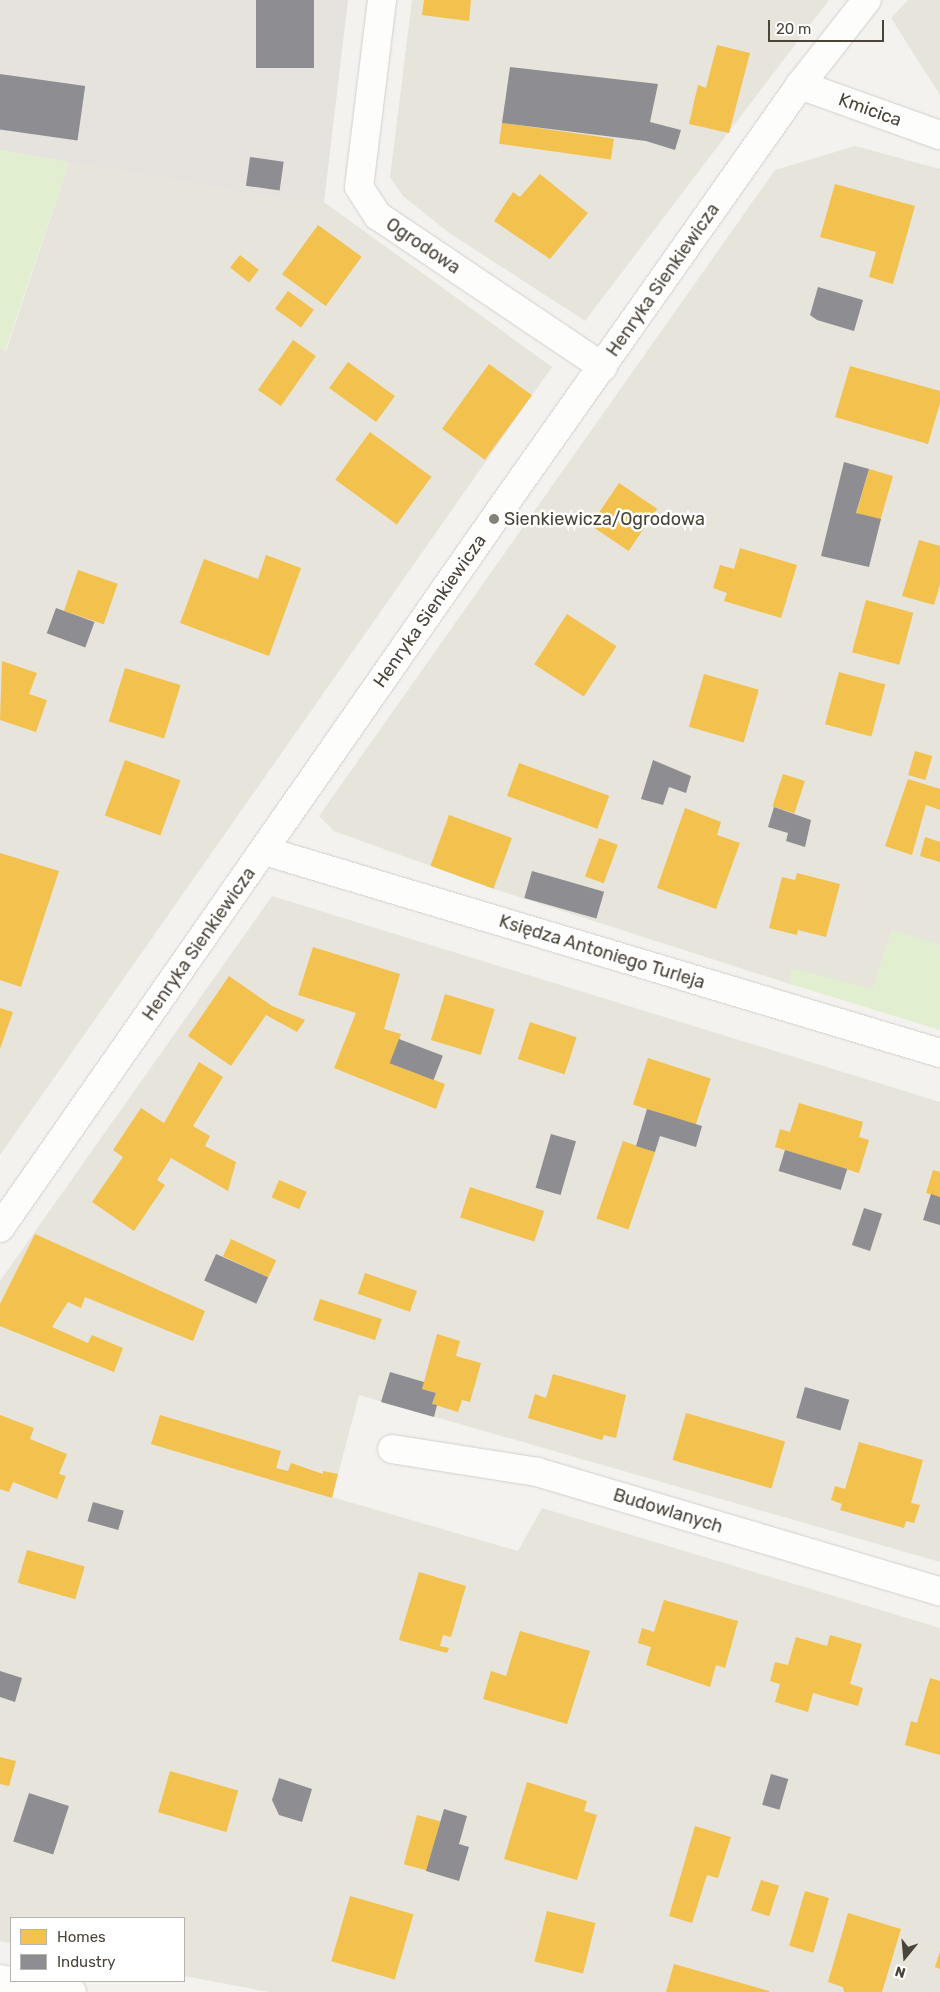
<!DOCTYPE html>
<meta charset="utf-8">
<style>
body{margin:0}
#map{position:relative;width:940px;height:1992px;overflow:hidden;background:#f4f2ee;font-family:Rubik,sans-serif}
div>[style]{position:absolute}
.residential>*{inset:0;background:#e7e4dc}
.industrial>*{inset:0;background:#e6e2de}
.green>*{inset:0;background:#e1eecf}
.homes>*{inset:0;background:#f2c14e;transform-origin:0 0}
.industry>*{inset:0;background:#8d8d92;transform-origin:0 0}
.roads{filter:drop-shadow(0 0 1px #d2d0cb) drop-shadow(0 0 1px #d2d0cb)}
.minor>*{height:28px;margin:-14px;padding:0 14px;transform-origin:14px;border-radius:14px;background:#fdfdfc}
.dots>*{width:14px;height:14px;translate:-50% -50%;box-sizing:border-box;border:2px solid #fff;border-radius:50%}
span{translate:-50% -50%;white-space:nowrap;text-align:center;line-height:1.15;-webkit-text-stroke:5px #fff;paint-order:stroke}
.street-label{font-size:18px;color:#4b4439}
.poi-label{font-size:18px;color:#4b4439}
.left{translate:0 -50%;text-align:left}
.legend{position:absolute;left:10px;top:1917px;width:175px;height:65px;box-sizing:border-box;background:#fff;border:1px solid #b7b4b0;margin:0;padding:6px 9px;list-style:none;font-size:15px;color:#4b4439}
.legend li{display:flex;align-items:center;gap:10px;height:25px}
.legend b{width:25px;border:1px solid #b7b4b0}
.north{position:absolute;left:880px;top:1932px;width:50px;height:50px;-webkit-text-stroke:4px #fff;paint-order:stroke;rotate:197deg;font-size:14px;font-weight:700;line-height:20px;text-align:center;color:#4b4439}
.north::after{content:'';display:block;margin:auto;width:18px;height:22px;background:#4b4439;clip-path:polygon(50% 0,100% 100%,50% 72%,0 100%)}
.scale{position:absolute;left:768px;top:20px;width:116px;height:22px;box-sizing:border-box;border:2px solid #4b4439;border-top:0;padding-left:6px;font-size:15px;line-height:18px;white-space:nowrap;color:#4b4439;-webkit-text-stroke:4px #fff;paint-order:stroke}
</style>
<div id="map">
<div class="residential">
<i style="clip-path:polygon(412px 0,829px 0,585px 321px,448px 232px,403px 196px,390px 177px)"></i>
<i style="clip-path:polygon(908px 0,940px 0,940px 95px,891px 18px)"></i>
<i style="clip-path:polygon(855px 146px,940px 169px,940px 945px,892px 930px,873px 989px,792px 969px,790px 984px,494px 889px,334px 831px,319px 816px,775px 170px)"></i>
<i style="clip-path:polygon(69px 162px,289px 201px,324px 202px,552px 367px,0 1155px,0 348px,6px 351px)"></i>
<i style="clip-path:polygon(272px 896px,940px 1102px,940px 1562px,359px 1395px,332px 1497px,518px 1551px,542px 1508px,940px 1628px,940px 1992px,269px 1992px,184px 1976px,184px 1918px,11px 1918px,11px 1943px,0 1941px,0 1281px)"></i>
</div>
<div class="industrial">
<i style="clip-path:polygon(0 0,348px 0,324px 202px,289px 201px,0 150px)"></i>
</div>
<div class="green">
<i style="clip-path:polygon(0 150px,69px 162px,5px 351px,0 348px)"></i>
<i style="clip-path:polygon(892px 930px,940px 945px,940px 1030px,790px 984px,792px 968px,873px 989px)"></i>
</div>
<div class="homes">
<i style="clip-path:polygon(424px 0,471px 0,469px 21px,422px 15px)"></i>
<i style="clip-path:polygon(717px 45px,750px 53px,729px 133px,689px 124px,698px 85px,706px 88px)"></i>
<i style="left:502px;top:123px;width:113px;height:21px;rotate:8deg"></i>
<i style="clip-path:polygon(540px 174px,588px 213px,550px 259px,494px 221px,513px 192px,520px 197px)"></i>
<i style="clip-path:polygon(835px 184px,915px 206px,893px 284px,869px 277px,876px 252px,820px 237px)"></i>
<i style="left:318px;top:225px;width:54px;height:61px;rotate:36deg"></i>
<i style="left:240px;top:255px;width:24px;height:16px;rotate:38deg"></i>
<i style="left:288px;top:291px;width:32px;height:22px;rotate:36deg"></i>
<i style="left:293px;top:340px;width:28px;height:61px;rotate:35deg"></i>
<i style="left:348px;top:362px;width:58px;height:32px;rotate:36deg"></i>
<i style="left:489px;top:364px;width:53px;height:80px;rotate:36deg"></i>
<i style="clip-path:polygon(850px 366px,940px 391px,940px 403px,928px 444px,835px 417px)"></i>
<i style="left:370px;top:432px;width:76px;height:59px;rotate:36deg"></i>
<i style="left:869px;top:469px;width:25px;height:46px;rotate:16deg"></i>
<i style="left:619px;top:483px;width:46px;height:51px;rotate:34deg"></i>
<i style="clip-path:polygon(919px 540px,940px 546px,940px 584px,934px 605px,902px 596px)"></i>
<i style="clip-path:polygon(740px 548px,797px 565px,781px 618px,724px 601px,727px 593px,713px 588px,720px 565px,734px 569px)"></i>
<i style="clip-path:polygon(266px 555px,301px 568px,269px 656px,180px 623px,204px 559px,258px 579px)"></i>
<i style="left:78px;top:570px;width:42px;height:43px;rotate:19deg"></i>
<i style="left:866px;top:600px;width:49px;height:54px;rotate:15deg"></i>
<i style="left:567px;top:614px;width:59px;height:60px;rotate:33deg"></i>
<i style="clip-path:polygon(2px 661px,37px 673px,29px 694px,47px 700px,36px 732px,0 720px)"></i>
<i style="left:125px;top:668px;width:58px;height:56px;rotate:17deg"></i>
<i style="left:839px;top:672px;width:48px;height:54px;rotate:15deg"></i>
<i style="left:704px;top:674px;width:57px;height:55px;rotate:16deg"></i>
<i style="left:915px;top:751px;width:18px;height:25px;rotate:16deg"></i>
<i style="left:125px;top:760px;width:59px;height:59px;rotate:20deg"></i>
<i style="left:519px;top:763px;width:96px;height:35px;rotate:20deg"></i>
<i style="left:783px;top:774px;width:23px;height:34px;rotate:18deg"></i>
<i style="clip-path:polygon(908px 779px,940px 789px,940px 810px,926px 805px,912px 855px,885px 846px)"></i>
<i style="clip-path:polygon(685px 808px,721px 822px,717px 835px,740px 843px,716px 909px,657px 888px)"></i>
<i style="left:449px;top:815px;width:67px;height:54px;rotate:20deg"></i>
<i style="clip-path:polygon(925px 837px,940px 842px,940px 862px,920px 856px)"></i>
<i style="left:599px;top:838px;width:20px;height:41px;rotate:20deg"></i>
<i style="clip-path:polygon(0 853px,59px 871px,21px 987px,0 980px)"></i>
<i style="clip-path:polygon(797px 873px,840px 884px,826px 937px,798px 930px,797px 935px,769px 928px,782px 877px,795px 880px)"></i>
<i style="clip-path:polygon(313px 947px,400px 974px,384px 1029px,401px 1034px,392px 1064px,445px 1084px,436px 1109px,334px 1068px,356px 1013px,298px 995px)"></i>
<i style="clip-path:polygon(229px 976px,272px 1006px,305px 1020px,297px 1032px,266px 1015px,231px 1066px,188px 1036px)"></i>
<i style="left:445px;top:994px;width:52px;height:48px;rotate:17deg"></i>
<i style="clip-path:polygon(0 1008px,13px 1012px,0 1049px)"></i>
<i style="left:530px;top:1022px;width:49px;height:39px;rotate:18deg"></i>
<i style="left:648px;top:1058px;width:66px;height:49px;rotate:18deg"></i>
<i style="clip-path:polygon(199px 1062px,223px 1077px,193px 1126px,210px 1136px,205px 1146px,236px 1162px,228px 1191px,171px 1158px,157px 1180px,165px 1185px,134px 1231px,92px 1202px,123px 1157px,113px 1150px,141px 1108px,164px 1123px)"></i>
<i style="clip-path:polygon(799px 1103px,863px 1122px,859px 1137px,869px 1140px,859px 1173px,775px 1147px,780px 1129px,790px 1132px)"></i>
<i style="left:623px;top:1141px;width:34px;height:82px;rotate:19deg"></i>
<i style="clip-path:polygon(933px 1170px,940px 1172px,940px 1197px,926px 1193px)"></i>
<i style="left:279px;top:1180px;width:30px;height:19px;rotate:23deg"></i>
<i style="left:470px;top:1187px;width:78px;height:32px;rotate:18deg"></i>
<i style="clip-path:polygon(35px 1234px,205px 1311px,193px 1341px,85px 1297px,81px 1308px,68px 1302px,52px 1327px,88px 1343px,92px 1335px,123px 1348px,114px 1372px,0 1326px,0 1304px)"></i>
<i style="left:231px;top:1239px;width:50px;height:19px;rotate:25deg"></i>
<i style="left:365px;top:1273px;width:55px;height:22px;rotate:19deg"></i>
<i style="left:320px;top:1299px;width:65px;height:22px;rotate:18deg"></i>
<i style="clip-path:polygon(437px 1334px,460px 1341px,456px 1356px,481px 1363px,470px 1402px,462px 1400px,458px 1412px,432px 1404px,436px 1393px,422px 1389px)"></i>
<i style="clip-path:polygon(553px 1374px,626px 1395px,616px 1438px,604px 1435px,602px 1440px,528px 1418px,535px 1394px,546px 1398px)"></i>
<i style="left:686px;top:1413px;width:103px;height:49px;rotate:16deg"></i>
<i style="clip-path:polygon(0 1415px,34px 1428px,30px 1439px,67px 1454px,59px 1474px,66px 1476px,57px 1499px,13px 1482px,9px 1492px,0 1489px)"></i>
<i style="clip-path:polygon(160px 1415px,281px 1451px,276px 1468px,288px 1471px,291px 1463px,323px 1474px,323px 1471px,338px 1474px,332px 1498px,151px 1444px)"></i>
<i style="clip-path:polygon(859px 1442px,923px 1460px,911px 1503px,920px 1505px,914px 1523px,906px 1521px,904px 1528px,840px 1510px,842px 1504px,831px 1500px,835px 1486px,845px 1489px)"></i>
<i style="left:27px;top:1550px;width:60px;height:34px;rotate:16deg"></i>
<i style="clip-path:polygon(419px 1572px,466px 1586px,451px 1637px,443px 1635px,440px 1646px,449px 1648px,447px 1653px,399px 1640px)"></i>
<i style="clip-path:polygon(664px 1600px,738px 1621px,725px 1668px,716px 1665px,710px 1687px,646px 1665px,651px 1647px,638px 1643px,642px 1628px,654px 1632px)"></i>
<i style="clip-path:polygon(520px 1631px,590px 1651px,567px 1724px,483px 1699px,491px 1671px,506px 1676px)"></i>
<i style="clip-path:polygon(830px 1635px,862px 1644px,850px 1684px,863px 1688px,858px 1706px,813px 1693px,808px 1712px,775px 1702px,780px 1684px,770px 1681px,775px 1662px,788px 1665px,796px 1637px,827px 1646px)"></i>
<i style="clip-path:polygon(930px 1678px,940px 1681px,940px 1755px,905px 1745px,911px 1721px,917px 1723px)"></i>
<i style="clip-path:polygon(0 1757px,16px 1761px,9px 1786px,0 1784px)"></i>
<i style="left:170px;top:1771px;width:71px;height:43px;rotate:16deg"></i>
<i style="clip-path:polygon(527px 1782px,587px 1801px,584px 1811px,597px 1815px,577px 1880px,504px 1859px)"></i>
<i style="left:417px;top:1815px;width:24px;height:51px;rotate:15deg"></i>
<i style="clip-path:polygon(695px 1826px,731px 1837px,718px 1878px,707px 1875px,692px 1923px,669px 1916px)"></i>
<i style="left:761px;top:1880px;width:19px;height:32px;rotate:18deg"></i>
<i style="left:805px;top:1891px;width:25px;height:57px;rotate:16deg"></i>
<i style="left:350px;top:1896px;width:66px;height:68px;rotate:16deg"></i>
<i style="left:547px;top:1911px;width:50px;height:52px;rotate:14deg"></i>
<i style="clip-path:polygon(848px 1913px,901px 1929px,882px 1992px,844px 1992px,843px 1987px,828px 1982px)"></i>
<i style="clip-path:polygon(940px 1951px,940px 1969px,935px 1967px)"></i>
<i style="clip-path:polygon(674px 1964px,769px 1991px,769px 1992px,666px 1992px)"></i>
</div>
<div class="industry">
<i style="left:256px;top:0;width:58px;height:68px"></i>
<i style="clip-path:polygon(510px 67px,658px 84px,650px 122px,681px 130px,675px 150px,646px 141px,502px 123px)"></i>
<i style="left:0;top:74px;width:86px;height:55px;rotate:8deg"></i>
<i style="left:250px;top:157px;width:34px;height:29px;rotate:8deg"></i>
<i style="clip-path:polygon(818px 287px,863px 300px,854px 331px,817px 320px,810px 315px)"></i>
<i style="clip-path:polygon(844px 462px,869px 469px,856px 513px,881px 519px,869px 567px,821px 556px)"></i>
<i style="left:56px;top:608px;width:41px;height:27px;rotate:20deg"></i>
<i style="clip-path:polygon(653px 760px,691px 776px,686px 793px,669px 787px,663px 805px,641px 799px)"></i>
<i style="clip-path:polygon(774px 807px,811px 820px,805px 847px,786px 841px,788px 833px,768px 827px)"></i>
<i style="left:532px;top:871px;width:75px;height:28px;rotate:16deg"></i>
<i style="left:399px;top:1039px;width:47px;height:26px;rotate:21deg"></i>
<i style="clip-path:polygon(647px 1109px,702px 1126px,696px 1147px,660px 1136px,655px 1152px,636px 1146px)"></i>
<i style="left:551px;top:1134px;width:26px;height:56px;rotate:16deg"></i>
<i style="left:785px;top:1150px;width:65px;height:22px;rotate:17deg"></i>
<i style="clip-path:polygon(931px 1194px,940px 1197px,940px 1225px,923px 1220px)"></i>
<i style="left:864px;top:1208px;width:19px;height:39px;rotate:18deg"></i>
<i style="left:216px;top:1254px;width:57px;height:29px;rotate:24deg"></i>
<i style="clip-path:polygon(390px 1372px,424px 1382px,422px 1389px,436px 1393px,432px 1404px,437px 1405px,434px 1417px,381px 1402px)"></i>
<i style="left:805px;top:1387px;width:46px;height:32px;rotate:16deg"></i>
<i style="left:93px;top:1502px;width:32px;height:20px;rotate:16deg"></i>
<i style="clip-path:polygon(0 1671px,22px 1678px,15px 1702px,0 1697px)"></i>
<i style="left:771px;top:1774px;width:18px;height:32px;rotate:16deg"></i>
<i style="clip-path:polygon(279px 1778px,312px 1789px,302px 1822px,279px 1815px,272px 1800px)"></i>
<i style="left:29px;top:1793px;width:42px;height:51px;rotate:18deg"></i>
<i style="clip-path:polygon(444px 1809px,467px 1816px,459px 1844px,469px 1847px,459px 1881px,426px 1871px)"></i>
</div>
<div class="roads">
<div class="minor">
<i style="left:382px;top:0;width:188px;rotate:97deg"></i>
<i style="left:359px;top:187px;width:35px;rotate:57deg"></i>
<i style="left:378px;top:216px;width:271px;rotate:33.9deg"></i>
<i style="left:800px;top:85px;width:149px;rotate:19.7deg"></i>
<i style="left:265px;top:851px;width:705px;rotate:16.66deg"></i>
<i style="left:0;top:1228px;width:864px;rotate:-55.13deg"></i>
<i style="left:494px;top:519px;width:531px;rotate:-54.81deg"></i>
<i style="left:800px;top:85px;width:108px;rotate:-51.8deg"></i>
<i style="left:392px;top:1449px;width:147px;rotate:9deg"></i>
<i style="left:537px;top:1472px;width:420px;rotate:16.5deg"></i>
<i style="left:0;top:1979px;width:73px;rotate:10.2deg"></i>
</div>
</div>
<div class="dots">
<i style="left:494px;top:519px;background:#868178"></i>
</div>
<div class="street-label">
<span style="left:870px;top:110px;rotate:20deg">Kmicica</span>
<span style="left:423px;top:246px;rotate:34deg">Ogrodowa</span>
<span style="left:663px;top:280px;rotate:-55deg">Henryka Sienkiewicza</span>
<span style="left:430px;top:611px;rotate:-55deg">Henryka Sienkiewicza</span>
<span style="left:199px;top:944px;rotate:-55deg">Henryka Sienkiewicza</span>
<span style="left:602px;top:952px;rotate:17deg">Księdza Antoniego Turleja</span>
<span style="left:668px;top:1511px;rotate:17deg">Budowlanych</span>
</div>
<div class="poi-label">
<span class="left" style="left:504px;top:519px">Sienkiewicza/Ogrodowa</span>
</div>
<ul class="legend">
<li><b style="height:14px;background:#f2c14e"></b>Homes</li>
<li><b style="height:14px;background:#8d8d92"></b>Industry</li>
</ul>
<div class="north">N</div>
<div class="scale">20 m</div>
</div>
